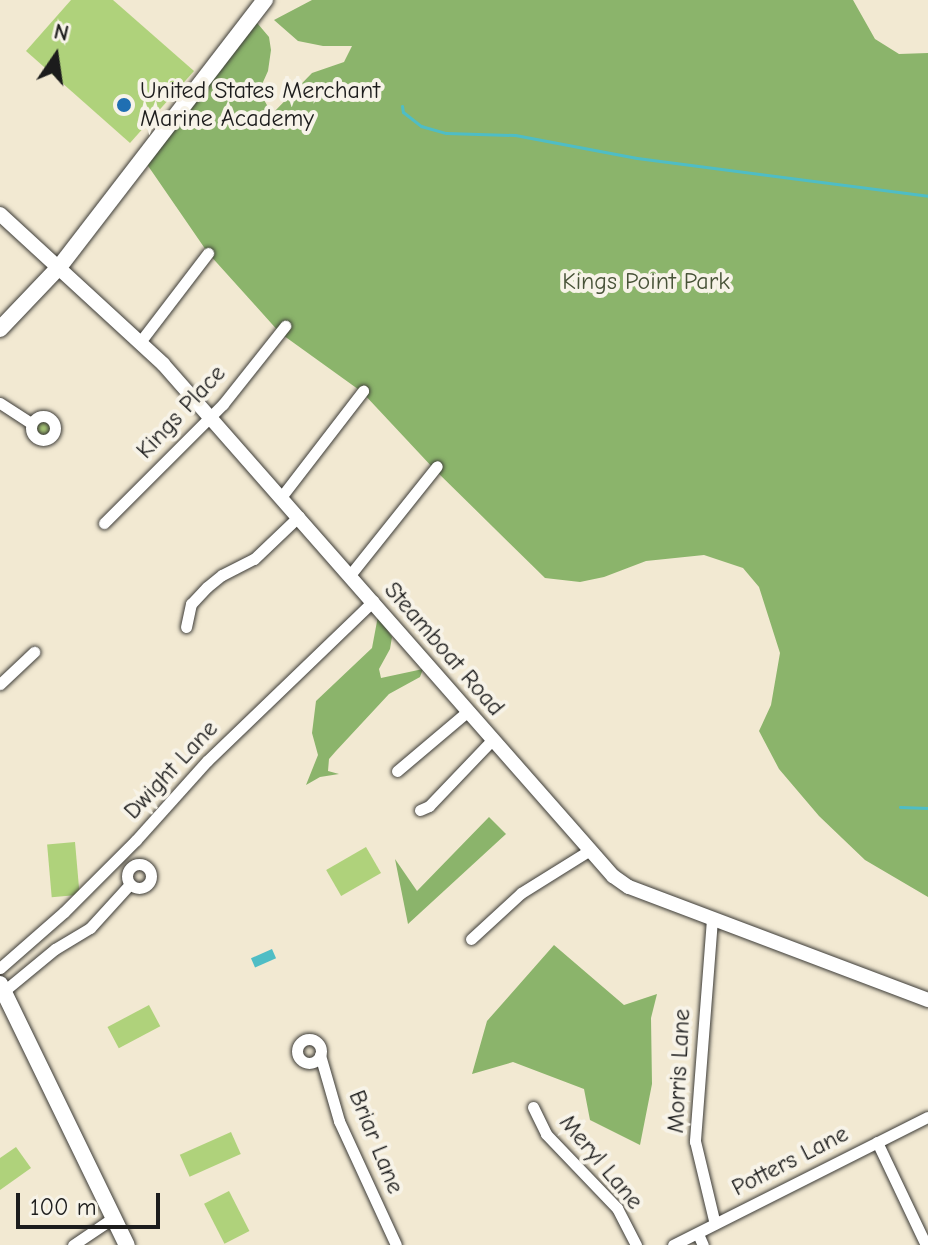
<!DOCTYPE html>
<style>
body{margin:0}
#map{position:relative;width:928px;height:1245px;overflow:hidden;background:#f2e9d2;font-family:"Comic Neue",sans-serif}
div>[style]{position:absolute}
.green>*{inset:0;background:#afd27b;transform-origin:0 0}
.round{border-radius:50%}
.forest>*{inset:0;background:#8bb46b}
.water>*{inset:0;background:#4fbdc5;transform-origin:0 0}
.stream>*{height:3px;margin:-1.5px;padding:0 1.5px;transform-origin:1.5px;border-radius:1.5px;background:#4fbdc5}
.roads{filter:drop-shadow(0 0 2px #3c3b37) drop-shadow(0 0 2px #3c3b37)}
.minor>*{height:11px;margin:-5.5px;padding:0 5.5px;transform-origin:5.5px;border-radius:5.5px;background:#fff}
.minor>.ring{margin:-5.5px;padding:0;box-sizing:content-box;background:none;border:11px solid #fff;border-radius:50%}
.tertiary>*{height:14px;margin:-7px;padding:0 7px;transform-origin:7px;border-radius:7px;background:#fff}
.secondary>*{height:16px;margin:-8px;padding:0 8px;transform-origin:8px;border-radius:8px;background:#fff}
.dots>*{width:22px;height:22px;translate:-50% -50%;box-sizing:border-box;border:4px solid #f7f3e8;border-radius:50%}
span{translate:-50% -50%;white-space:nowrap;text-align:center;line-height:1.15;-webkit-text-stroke:8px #f7f3e8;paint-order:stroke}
.poi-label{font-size:24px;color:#1c1c1c}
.left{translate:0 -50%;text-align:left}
.park-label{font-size:24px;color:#485338}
.street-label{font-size:24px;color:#1c1c1c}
.north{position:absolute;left:16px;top:16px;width:80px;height:80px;-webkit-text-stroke:6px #f7f3e8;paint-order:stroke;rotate:13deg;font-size:22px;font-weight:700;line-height:32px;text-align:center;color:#1c1c1c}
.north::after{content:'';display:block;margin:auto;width:28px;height:36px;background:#1c1c1c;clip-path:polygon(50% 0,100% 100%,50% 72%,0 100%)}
.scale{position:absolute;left:16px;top:1193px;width:144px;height:36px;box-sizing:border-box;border:4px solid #1c1c1c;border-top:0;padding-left:10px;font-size:24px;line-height:28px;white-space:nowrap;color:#1c1c1c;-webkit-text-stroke:6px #f7f3e8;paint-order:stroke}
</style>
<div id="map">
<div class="green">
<i style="clip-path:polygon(71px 0,113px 0,194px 71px,130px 143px,26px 51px)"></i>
<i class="round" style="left:34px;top:419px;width:18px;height:18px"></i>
<i style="left:75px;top:842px;width:53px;height:28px;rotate:85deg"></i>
<i style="left:366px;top:847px;width:30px;height:46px;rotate:60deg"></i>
<i style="left:149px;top:1005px;width:24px;height:47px;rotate:62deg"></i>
<i style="left:231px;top:1132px;width:24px;height:56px;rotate:66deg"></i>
<i style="clip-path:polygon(16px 1147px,31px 1168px,0 1190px,0 1158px)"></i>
<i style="left:229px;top:1191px;width:45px;height:28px;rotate:63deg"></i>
</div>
<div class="forest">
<i style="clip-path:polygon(312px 0,853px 0,875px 39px,899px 54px,928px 53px,928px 897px,865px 860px,819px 816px,779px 769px,759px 731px,771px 705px,780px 653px,759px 587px,743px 568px,704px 555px,646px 561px,604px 577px,580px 582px,545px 578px,434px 469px,362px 392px,280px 333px,208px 253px,144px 160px,252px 17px,269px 37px,271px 50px,268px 71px,259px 91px,272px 114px,312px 73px,344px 62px,352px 46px,323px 46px,298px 41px,274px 20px)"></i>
<i style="clip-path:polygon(378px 616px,392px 637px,390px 649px,379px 669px,381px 678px,423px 669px,420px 677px,389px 694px,336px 751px,329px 759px,328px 771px,339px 774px,320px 777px,306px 785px,318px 755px,312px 733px,316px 701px,372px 648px)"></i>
<i style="clip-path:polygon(489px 817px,506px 834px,408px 924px,395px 859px,417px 891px)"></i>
<i style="clip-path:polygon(554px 945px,624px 1005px,657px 994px,651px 1018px,652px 1084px,640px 1145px,590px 1120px,584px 1089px,513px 1062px,472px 1074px,487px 1021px)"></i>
</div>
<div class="water">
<i style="left:272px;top:949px;width:10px;height:23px;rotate:66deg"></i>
</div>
<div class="stream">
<i style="left:402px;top:106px;width:6px;rotate:81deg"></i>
<i style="left:403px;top:112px;width:23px;rotate:38deg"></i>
<i style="left:421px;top:126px;width:26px;rotate:16deg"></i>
<i style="left:446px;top:133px;width:69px;rotate:1.7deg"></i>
<i style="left:515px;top:135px;width:124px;rotate:10.7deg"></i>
<i style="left:637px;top:158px;width:293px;rotate:7.4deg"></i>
<i style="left:900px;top:807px;width:28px;rotate:2deg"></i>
</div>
<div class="roads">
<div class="minor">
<i style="left:140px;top:342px;width:112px;rotate:-52.6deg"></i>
<i style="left:0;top:403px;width:37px;rotate:33deg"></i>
<i class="ring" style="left:31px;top:416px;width:13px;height:13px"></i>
<i style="left:282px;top:496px;width:133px;rotate:-52.4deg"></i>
<i style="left:104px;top:523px;width:168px;rotate:-45deg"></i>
<i style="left:223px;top:404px;width:100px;rotate:-51.5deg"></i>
<i style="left:350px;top:575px;width:139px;rotate:-51.4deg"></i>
<i style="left:186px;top:627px;width:24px;rotate:-78deg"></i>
<i style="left:191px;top:604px;width:23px;rotate:-47deg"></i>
<i style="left:207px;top:587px;width:19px;rotate:-39deg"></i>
<i style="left:222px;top:575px;width:36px;rotate:-27deg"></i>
<i style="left:254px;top:559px;width:62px;rotate:-43.7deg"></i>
<i style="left:0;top:684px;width:47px;rotate:-43.3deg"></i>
<i style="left:397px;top:771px;width:93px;rotate:-40.2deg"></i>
<i style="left:420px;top:810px;width:10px;rotate:-24deg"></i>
<i style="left:429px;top:806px;width:93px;rotate:-46.3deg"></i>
<i class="ring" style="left:127px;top:864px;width:13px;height:13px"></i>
<i style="left:712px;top:919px;width:223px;rotate:94.4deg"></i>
<i style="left:695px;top:1141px;width:85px;rotate:76.5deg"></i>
<i style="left:471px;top:939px;width:68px;rotate:-42.6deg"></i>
<i style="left:521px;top:893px;width:81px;rotate:-31.9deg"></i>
<i style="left:0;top:968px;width:85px;rotate:-41.2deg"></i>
<i style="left:64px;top:912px;width:102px;rotate:-45deg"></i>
<i style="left:136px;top:840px;width:106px;rotate:-48.1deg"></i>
<i style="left:207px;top:761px;width:231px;rotate:-43.9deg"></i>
<i style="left:4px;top:991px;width:66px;rotate:-39.5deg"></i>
<i style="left:55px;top:949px;width:41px;rotate:-31deg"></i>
<i style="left:90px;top:928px;width:59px;rotate:-47.7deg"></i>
<i class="ring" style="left:297px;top:1039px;width:13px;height:13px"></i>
<i style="left:320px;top:1055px;width:69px;rotate:73.9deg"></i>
<i style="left:339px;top:1121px;width:136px;rotate:65.3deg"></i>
<i style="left:533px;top:1107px;width:30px;rotate:64deg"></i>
<i style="left:546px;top:1134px;width:103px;rotate:46.2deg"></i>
<i style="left:617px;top:1208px;width:42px;rotate:62.8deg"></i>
<i style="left:877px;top:1142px;width:114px;rotate:64.6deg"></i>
<i style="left:698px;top:1234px;width:12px;rotate:66deg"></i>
<i style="left:73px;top:1245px;width:48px;rotate:-34deg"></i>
<i style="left:673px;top:1245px;width:285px;rotate:-26.7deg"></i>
</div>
<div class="tertiary">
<i style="left:0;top:214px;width:222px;rotate:42.6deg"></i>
<i style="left:163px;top:364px;width:682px;rotate:48.69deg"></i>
<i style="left:613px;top:876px;width:19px;rotate:35deg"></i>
<i style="left:629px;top:887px;width:320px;rotate:20.7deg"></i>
</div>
<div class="secondary">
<i style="left:0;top:329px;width:87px;rotate:-46.4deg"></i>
<i style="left:60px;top:266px;width:336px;rotate:-52.4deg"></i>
<i style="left:0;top:984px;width:290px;rotate:64.1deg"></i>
</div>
</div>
<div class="dots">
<i style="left:124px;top:105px;background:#1f6fb2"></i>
</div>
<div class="poi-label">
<span class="left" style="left:140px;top:105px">United States Merchant<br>Marine Academy</span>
</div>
<div class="park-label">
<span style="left:646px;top:282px">Kings Point Park</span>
</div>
<div class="street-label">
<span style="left:181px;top:412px;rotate:-47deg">Kings Place</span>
<span style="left:444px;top:649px;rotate:49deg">Steamboat Road</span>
<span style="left:171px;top:770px;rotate:-47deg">Dwight Lane</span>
<span style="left:679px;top:1071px;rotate:-87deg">Morris Lane</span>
<span style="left:376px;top:1142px;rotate:68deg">Briar Lane</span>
<span style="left:790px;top:1161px;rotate:-27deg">Potters Lane</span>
<span style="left:601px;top:1162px;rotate:50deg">Meryl Lane</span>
</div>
<div class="north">N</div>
<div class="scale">100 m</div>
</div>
